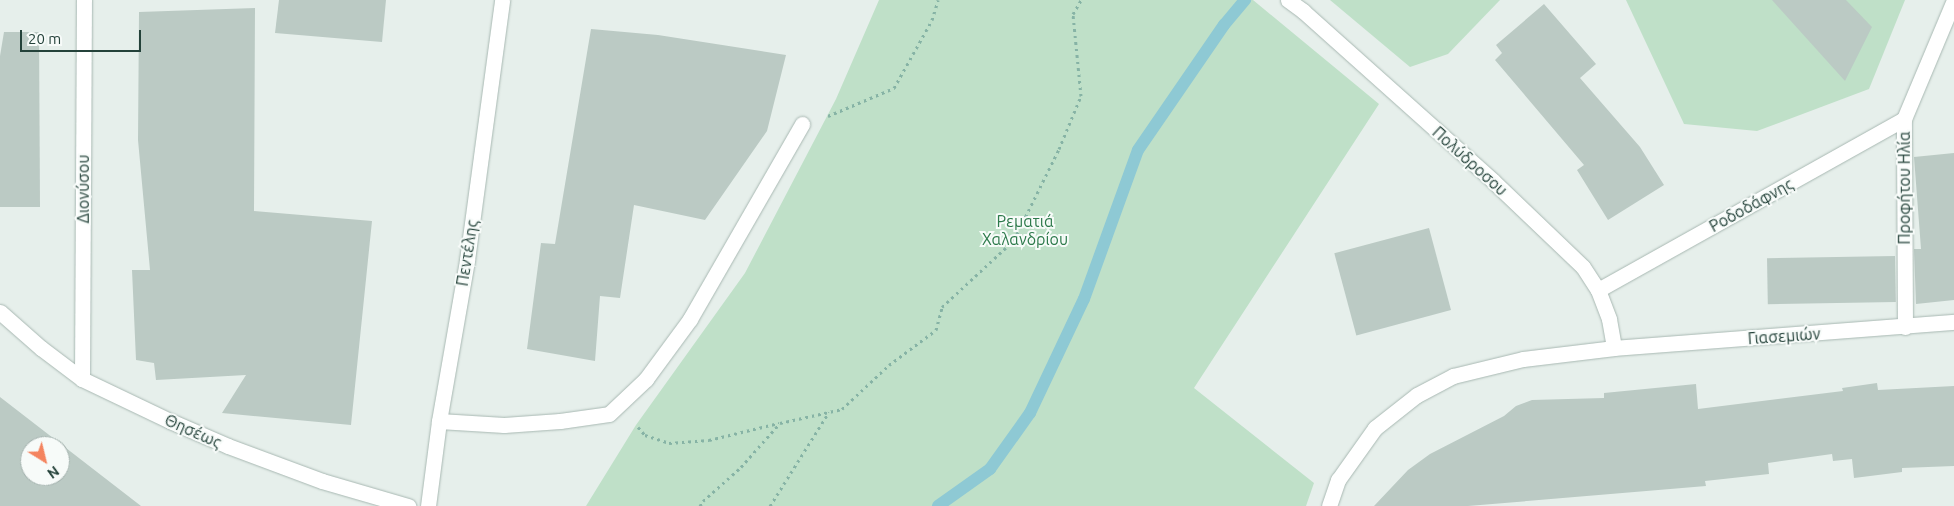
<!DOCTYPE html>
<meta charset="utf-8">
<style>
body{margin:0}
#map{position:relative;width:1954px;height:506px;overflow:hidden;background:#e6efeb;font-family:Ubuntu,sans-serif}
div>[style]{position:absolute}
.green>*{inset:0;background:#bfe0c8}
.stream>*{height:12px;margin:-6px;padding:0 6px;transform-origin:6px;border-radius:6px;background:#8ec9d4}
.building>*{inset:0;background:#bbcac4;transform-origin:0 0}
.path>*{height:3px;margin-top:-1.5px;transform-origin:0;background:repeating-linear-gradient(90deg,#86b3a5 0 2.5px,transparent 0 6.5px)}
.roads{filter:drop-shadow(0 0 1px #a8b8b2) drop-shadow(0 0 1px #a8b8b2)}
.lane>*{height:15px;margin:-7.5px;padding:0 7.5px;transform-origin:7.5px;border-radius:7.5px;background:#fff}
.street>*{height:15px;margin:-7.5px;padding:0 7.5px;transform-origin:7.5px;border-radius:7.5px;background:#fff}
.secondary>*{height:15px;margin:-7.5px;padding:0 7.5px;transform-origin:7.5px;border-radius:7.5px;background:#fff}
span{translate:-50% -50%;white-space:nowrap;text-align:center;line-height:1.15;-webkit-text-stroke:4px #f7fbf9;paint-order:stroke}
.street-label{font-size:16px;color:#24423a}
.park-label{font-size:16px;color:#2d7a4b}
.north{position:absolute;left:20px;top:436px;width:50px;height:50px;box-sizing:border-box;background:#f7fbf9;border:1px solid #a3b1ad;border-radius:50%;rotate:144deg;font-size:14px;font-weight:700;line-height:20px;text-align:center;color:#24423a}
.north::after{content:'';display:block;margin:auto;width:18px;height:22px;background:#f4845f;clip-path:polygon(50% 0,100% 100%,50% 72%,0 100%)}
.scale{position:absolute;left:20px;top:30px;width:121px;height:22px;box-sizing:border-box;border:2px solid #24423a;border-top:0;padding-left:6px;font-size:15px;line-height:18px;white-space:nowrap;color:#24423a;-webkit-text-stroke:4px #f7fbf9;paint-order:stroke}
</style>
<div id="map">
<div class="green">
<i style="clip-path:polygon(879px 0,1253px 0,1379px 104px,1194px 388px,1314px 483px,1306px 506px,586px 506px,636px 425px,745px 273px,836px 99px)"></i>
<i style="clip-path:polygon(1330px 0,1500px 0,1448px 54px,1410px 67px)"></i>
<i style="clip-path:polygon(1626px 0,1905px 0,1869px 89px,1757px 131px,1684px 124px)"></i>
</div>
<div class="stream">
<i style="left:938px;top:506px;width:64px;rotate:-35.4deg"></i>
<i style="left:990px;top:469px;width:69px;rotate:-54.5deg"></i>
<i style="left:1030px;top:413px;width:126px;rotate:-64.7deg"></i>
<i style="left:1084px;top:299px;width:158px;rotate:-70.1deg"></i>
<i style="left:1138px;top:150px;width:152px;rotate:-55.5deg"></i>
<i style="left:1224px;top:25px;width:33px;rotate:-50deg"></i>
</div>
<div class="building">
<i style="clip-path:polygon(279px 0,386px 0,382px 42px,275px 33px)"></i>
<i style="clip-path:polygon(1772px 0,1846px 0,1872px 27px,1845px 81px)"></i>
<i style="clip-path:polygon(1544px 4px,1596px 64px,1580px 78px,1640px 147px,1664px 185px,1608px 220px,1577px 170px,1584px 165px,1495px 60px,1502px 53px,1496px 45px)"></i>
<i style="clip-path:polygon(255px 8px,254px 211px,372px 221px,351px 425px,222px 413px,246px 375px,156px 380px,154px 363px,136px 360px,132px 270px,150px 270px,138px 140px,139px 12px)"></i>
<i style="clip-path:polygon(591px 29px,658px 35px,786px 55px,767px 131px,705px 220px,634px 205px,620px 298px,600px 296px,595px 361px,527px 349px,541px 243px,555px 244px)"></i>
<i style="clip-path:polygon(4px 32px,39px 32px,40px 207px,0 207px,0 56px)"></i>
<i style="clip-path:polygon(1954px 153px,1954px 300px,1916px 304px,1914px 249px,1921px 249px,1914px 157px)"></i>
<i style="left:1429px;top:228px;width:85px;height:98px;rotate:75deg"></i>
<i style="left:1895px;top:256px;width:46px;height:128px;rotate:89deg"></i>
<i style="clip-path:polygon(1877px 383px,1878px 390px,1954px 386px,1954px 466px,1902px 468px,1902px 472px,1854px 478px,1852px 459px,1833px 461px,1832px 454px,1768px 463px,1769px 474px,1705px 481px,1706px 486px,1468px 506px,1374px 506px,1408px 470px,1430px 454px,1504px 416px,1516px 406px,1532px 400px,1604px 398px,1604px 393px,1696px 384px,1698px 409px,1843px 391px,1842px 388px)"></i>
<i style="clip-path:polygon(evenodd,0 397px,141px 506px,0 506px,0 397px,30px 446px,60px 446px,60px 476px,30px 476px,30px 446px)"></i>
</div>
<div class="path">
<i style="left:828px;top:116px;width:72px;rotate:-23deg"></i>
<i style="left:894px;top:88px;width:78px;rotate:-60.8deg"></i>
<i style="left:932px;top:20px;width:21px;rotate:-73deg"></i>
<i style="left:638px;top:427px;width:11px;rotate:49deg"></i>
<i style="left:645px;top:435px;width:25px;rotate:18deg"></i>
<i style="left:669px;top:443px;width:40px;rotate:-4.3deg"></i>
<i style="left:709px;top:440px;width:72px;rotate:-13.7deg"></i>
<i style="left:700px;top:506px;width:6px;rotate:-59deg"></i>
<i style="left:703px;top:501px;width:51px;rotate:-41.8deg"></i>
<i style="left:741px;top:467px;width:59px;rotate:-48.4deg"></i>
<i style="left:780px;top:423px;width:64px;rotate:-12.7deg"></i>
<i style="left:842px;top:409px;width:64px;rotate:-43.1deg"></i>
<i style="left:889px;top:365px;width:59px;rotate:-36.7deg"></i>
<i style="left:936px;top:330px;width:24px;rotate:-75deg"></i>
<i style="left:942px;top:307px;width:98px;rotate:-42.9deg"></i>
<i style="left:1014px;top:240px;width:102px;rotate:-63.7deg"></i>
<i style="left:1059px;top:149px;width:57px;rotate:-67.5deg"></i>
<i style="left:1081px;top:96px;width:82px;rotate:-95.6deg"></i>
<i style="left:1073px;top:14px;width:16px;rotate:-60deg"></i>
<i style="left:770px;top:506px;width:111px;rotate:-57.9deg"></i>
</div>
<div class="roads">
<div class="lane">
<i style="left:439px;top:421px;width:65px;rotate:3.5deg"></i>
<i style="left:504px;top:425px;width:56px;rotate:-4.1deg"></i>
<i style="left:560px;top:421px;width:49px;rotate:-8.1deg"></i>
<i style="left:609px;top:414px;width:51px;rotate:-43.4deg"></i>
<i style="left:646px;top:379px;width:74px;rotate:-53.7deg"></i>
<i style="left:690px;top:319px;width:225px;rotate:-60.1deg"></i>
</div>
<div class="street">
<i style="left:1598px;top:290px;width:351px;rotate:-29.2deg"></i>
<i style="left:1905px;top:327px;width:208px;rotate:-90.3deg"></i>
<i style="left:1904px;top:119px;width:129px;rotate:-67.2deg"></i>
<i style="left:1329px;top:506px;width:28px;rotate:-71deg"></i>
<i style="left:1338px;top:480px;width:64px;rotate:-54.6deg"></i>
<i style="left:1375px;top:428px;width:53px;rotate:-38.2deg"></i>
<i style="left:1417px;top:395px;width:41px;rotate:-27.8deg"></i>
<i style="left:1453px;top:376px;width:72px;rotate:-13.7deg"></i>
<i style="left:1523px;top:359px;width:92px;rotate:-6.9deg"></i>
</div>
<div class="secondary">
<i style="left:1288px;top:0;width:19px;rotate:36deg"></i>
<i style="left:1303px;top:11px;width:255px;rotate:41.8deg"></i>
<i style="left:1493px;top:181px;width:124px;rotate:43.7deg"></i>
<i style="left:1583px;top:267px;width:27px;rotate:57deg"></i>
<i style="left:1598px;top:290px;width:31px;rotate:69deg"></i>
<i style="left:1609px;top:319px;width:29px;rotate:80deg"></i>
<i style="left:1614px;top:348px;width:341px;rotate:-4.4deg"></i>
<i style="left:0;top:312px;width:55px;rotate:41.3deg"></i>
<i style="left:41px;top:348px;width:51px;rotate:37.1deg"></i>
<i style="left:82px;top:379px;width:98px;rotate:25.5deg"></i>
<i style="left:170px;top:421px;width:63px;rotate:23.3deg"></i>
<i style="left:228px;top:446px;width:100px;rotate:20.4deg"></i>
<i style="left:322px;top:481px;width:90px;rotate:16.2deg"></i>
<i style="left:82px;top:379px;width:379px;rotate:-89.7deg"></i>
<i style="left:428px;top:506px;width:86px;rotate:-82.6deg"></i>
<i style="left:439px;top:421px;width:163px;rotate:-80.1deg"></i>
<i style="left:467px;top:260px;width:262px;rotate:-82.3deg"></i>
</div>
</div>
<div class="street-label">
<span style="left:1470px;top:161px;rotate:42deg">Πολύδροσου</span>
<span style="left:1904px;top:188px;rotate:-90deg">Προφήτου Ηλία</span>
<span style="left:83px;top:189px;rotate:-90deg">Διονύσου</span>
<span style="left:1751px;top:205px;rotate:-29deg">Ροδοδάφνης</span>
<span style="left:467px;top:253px;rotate:-81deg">Πεντέλης</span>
<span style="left:1784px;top:336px;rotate:-4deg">Γιασεμιών</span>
<span style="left:193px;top:431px;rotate:24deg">Θησέως</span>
</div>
<div class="park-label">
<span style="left:1025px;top:230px">Ρεματιά<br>Χαλανδρίου</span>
</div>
<div class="north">N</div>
<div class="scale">20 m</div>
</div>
